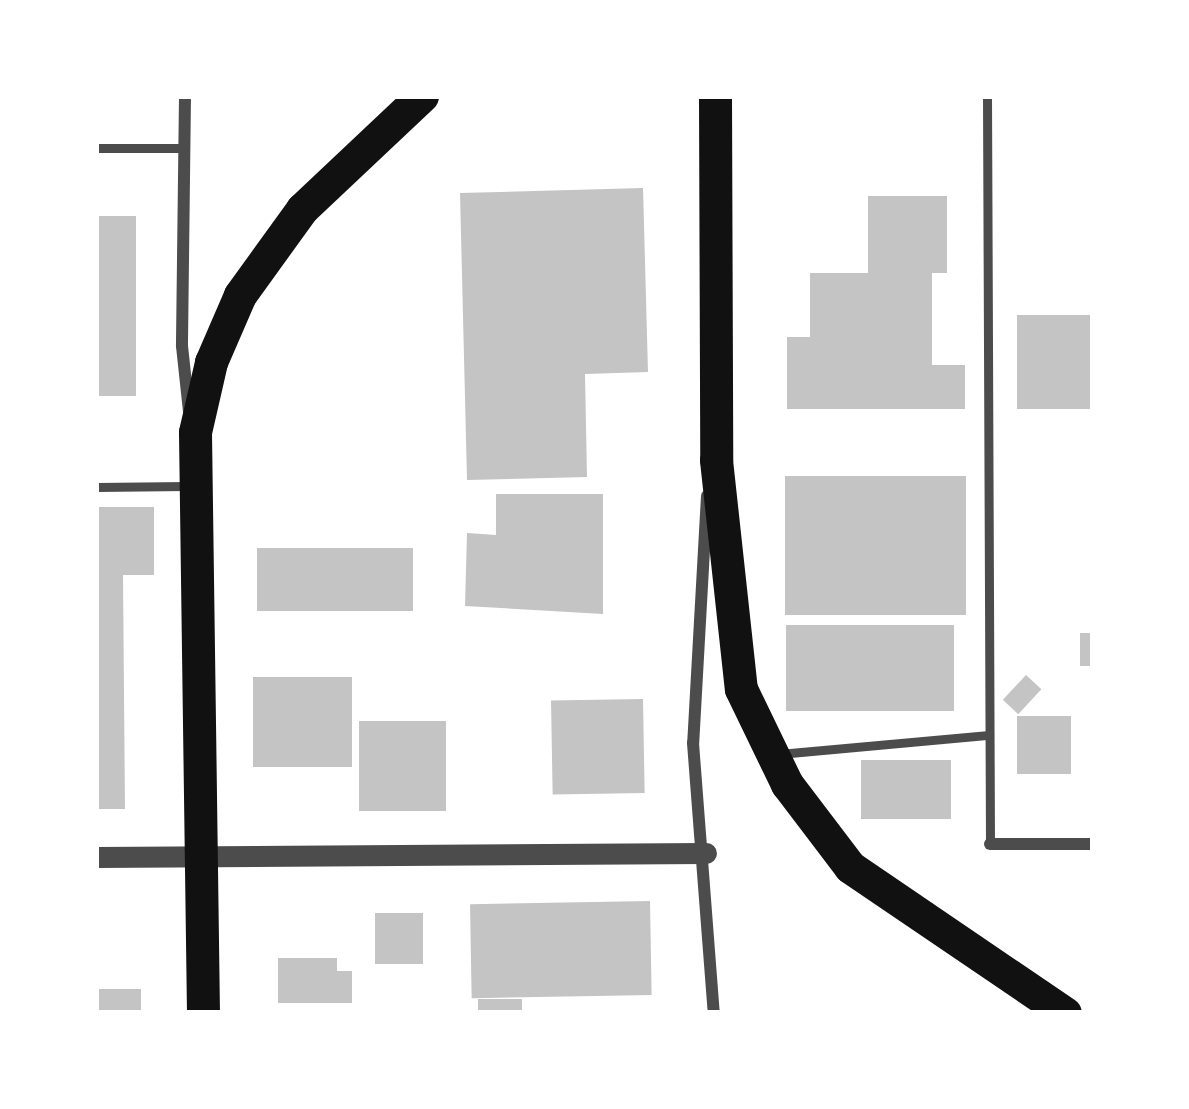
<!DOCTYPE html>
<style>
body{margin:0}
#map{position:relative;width:1189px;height:1109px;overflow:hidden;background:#fff;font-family:Mulish,sans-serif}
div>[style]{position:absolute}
.building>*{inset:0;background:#c4c4c4;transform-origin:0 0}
.service>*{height:9px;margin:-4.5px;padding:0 4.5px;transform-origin:4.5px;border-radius:4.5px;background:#4c4c4c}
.minor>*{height:12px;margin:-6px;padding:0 6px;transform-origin:6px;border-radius:6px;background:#4c4c4c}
.tertiary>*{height:21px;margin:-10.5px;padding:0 10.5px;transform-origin:10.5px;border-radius:10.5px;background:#4c4c4c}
.trunk>*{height:33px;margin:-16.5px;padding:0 16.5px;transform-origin:16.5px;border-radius:16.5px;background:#111}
span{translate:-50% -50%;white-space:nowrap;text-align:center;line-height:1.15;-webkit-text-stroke:10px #fff;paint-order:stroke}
.frame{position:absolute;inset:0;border:99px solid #fff;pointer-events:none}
</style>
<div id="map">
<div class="building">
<i style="clip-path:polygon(643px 188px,648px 372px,585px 374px,587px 477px,467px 480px,460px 193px)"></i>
<i style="clip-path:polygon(868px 196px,947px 196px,947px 273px,932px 273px,932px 365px,965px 365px,965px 409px,787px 409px,787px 337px,810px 337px,810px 273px,868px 273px)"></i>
<i style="left:96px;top:216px;width:40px;height:180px"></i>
<i style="left:1017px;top:315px;width:76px;height:94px"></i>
<i style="left:785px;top:476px;width:181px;height:139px"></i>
<i style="clip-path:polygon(496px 494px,603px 494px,603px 614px,465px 606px,467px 533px,496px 535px)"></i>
<i style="clip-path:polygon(96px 507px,154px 507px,154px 575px,123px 575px,125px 809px,96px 809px)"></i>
<i style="left:257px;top:548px;width:156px;height:63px"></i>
<i style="left:786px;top:625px;width:168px;height:86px"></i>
<i style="left:1093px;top:633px;width:33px;height:13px;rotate:90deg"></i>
<i style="left:1026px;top:675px;width:21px;height:34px;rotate:43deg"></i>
<i style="left:253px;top:677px;width:99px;height:90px"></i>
<i style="left:643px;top:699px;width:94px;height:92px;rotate:89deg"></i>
<i style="left:1017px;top:716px;width:54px;height:58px"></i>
<i style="left:359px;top:721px;width:87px;height:90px"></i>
<i style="left:861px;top:760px;width:90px;height:59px"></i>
<i style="left:650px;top:901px;width:94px;height:180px;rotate:89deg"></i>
<i style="left:375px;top:913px;width:48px;height:51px"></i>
<i style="clip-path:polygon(278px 958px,337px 958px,337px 971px,352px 971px,352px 1003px,278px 1003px)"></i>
<i style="left:96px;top:989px;width:45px;height:24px"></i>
<i style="left:522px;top:999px;width:14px;height:44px;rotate:90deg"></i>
</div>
<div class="service">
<i style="left:987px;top:96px;width:748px;rotate:89.77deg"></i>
<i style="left:96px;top:148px;width:86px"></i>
<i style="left:96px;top:487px;width:91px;rotate:-0.6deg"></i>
<i style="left:779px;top:754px;width:211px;rotate:-5.2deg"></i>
</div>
<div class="minor">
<i style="left:185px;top:96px;width:250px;rotate:90.7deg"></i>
<i style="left:182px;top:346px;width:66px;rotate:83.9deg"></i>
<i style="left:707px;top:496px;width:247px;rotate:93.2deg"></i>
<i style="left:693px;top:743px;width:271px;rotate:85.6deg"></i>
<i style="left:990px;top:844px;width:103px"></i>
</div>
<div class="tertiary">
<i style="left:96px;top:857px;width:610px;rotate:-0.38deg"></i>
</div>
<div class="trunk">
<i style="left:715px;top:96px;width:364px;rotate:89.8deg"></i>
<i style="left:716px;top:460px;width:230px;rotate:83.8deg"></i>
<i style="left:741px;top:689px;width:106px;rotate:64.2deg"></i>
<i style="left:787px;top:784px;width:104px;rotate:52.8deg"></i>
<i style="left:850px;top:867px;width:260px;rotate:34.2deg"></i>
<i style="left:203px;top:1013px;width:581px;rotate:-90.79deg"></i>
<i style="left:195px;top:432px;width:72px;rotate:-77.1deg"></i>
<i style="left:211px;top:362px;width:73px;rotate:-66.6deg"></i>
<i style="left:240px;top:295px;width:106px;rotate:-54.2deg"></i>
<i style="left:302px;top:209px;width:165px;rotate:-43.3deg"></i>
</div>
<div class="frame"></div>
</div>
